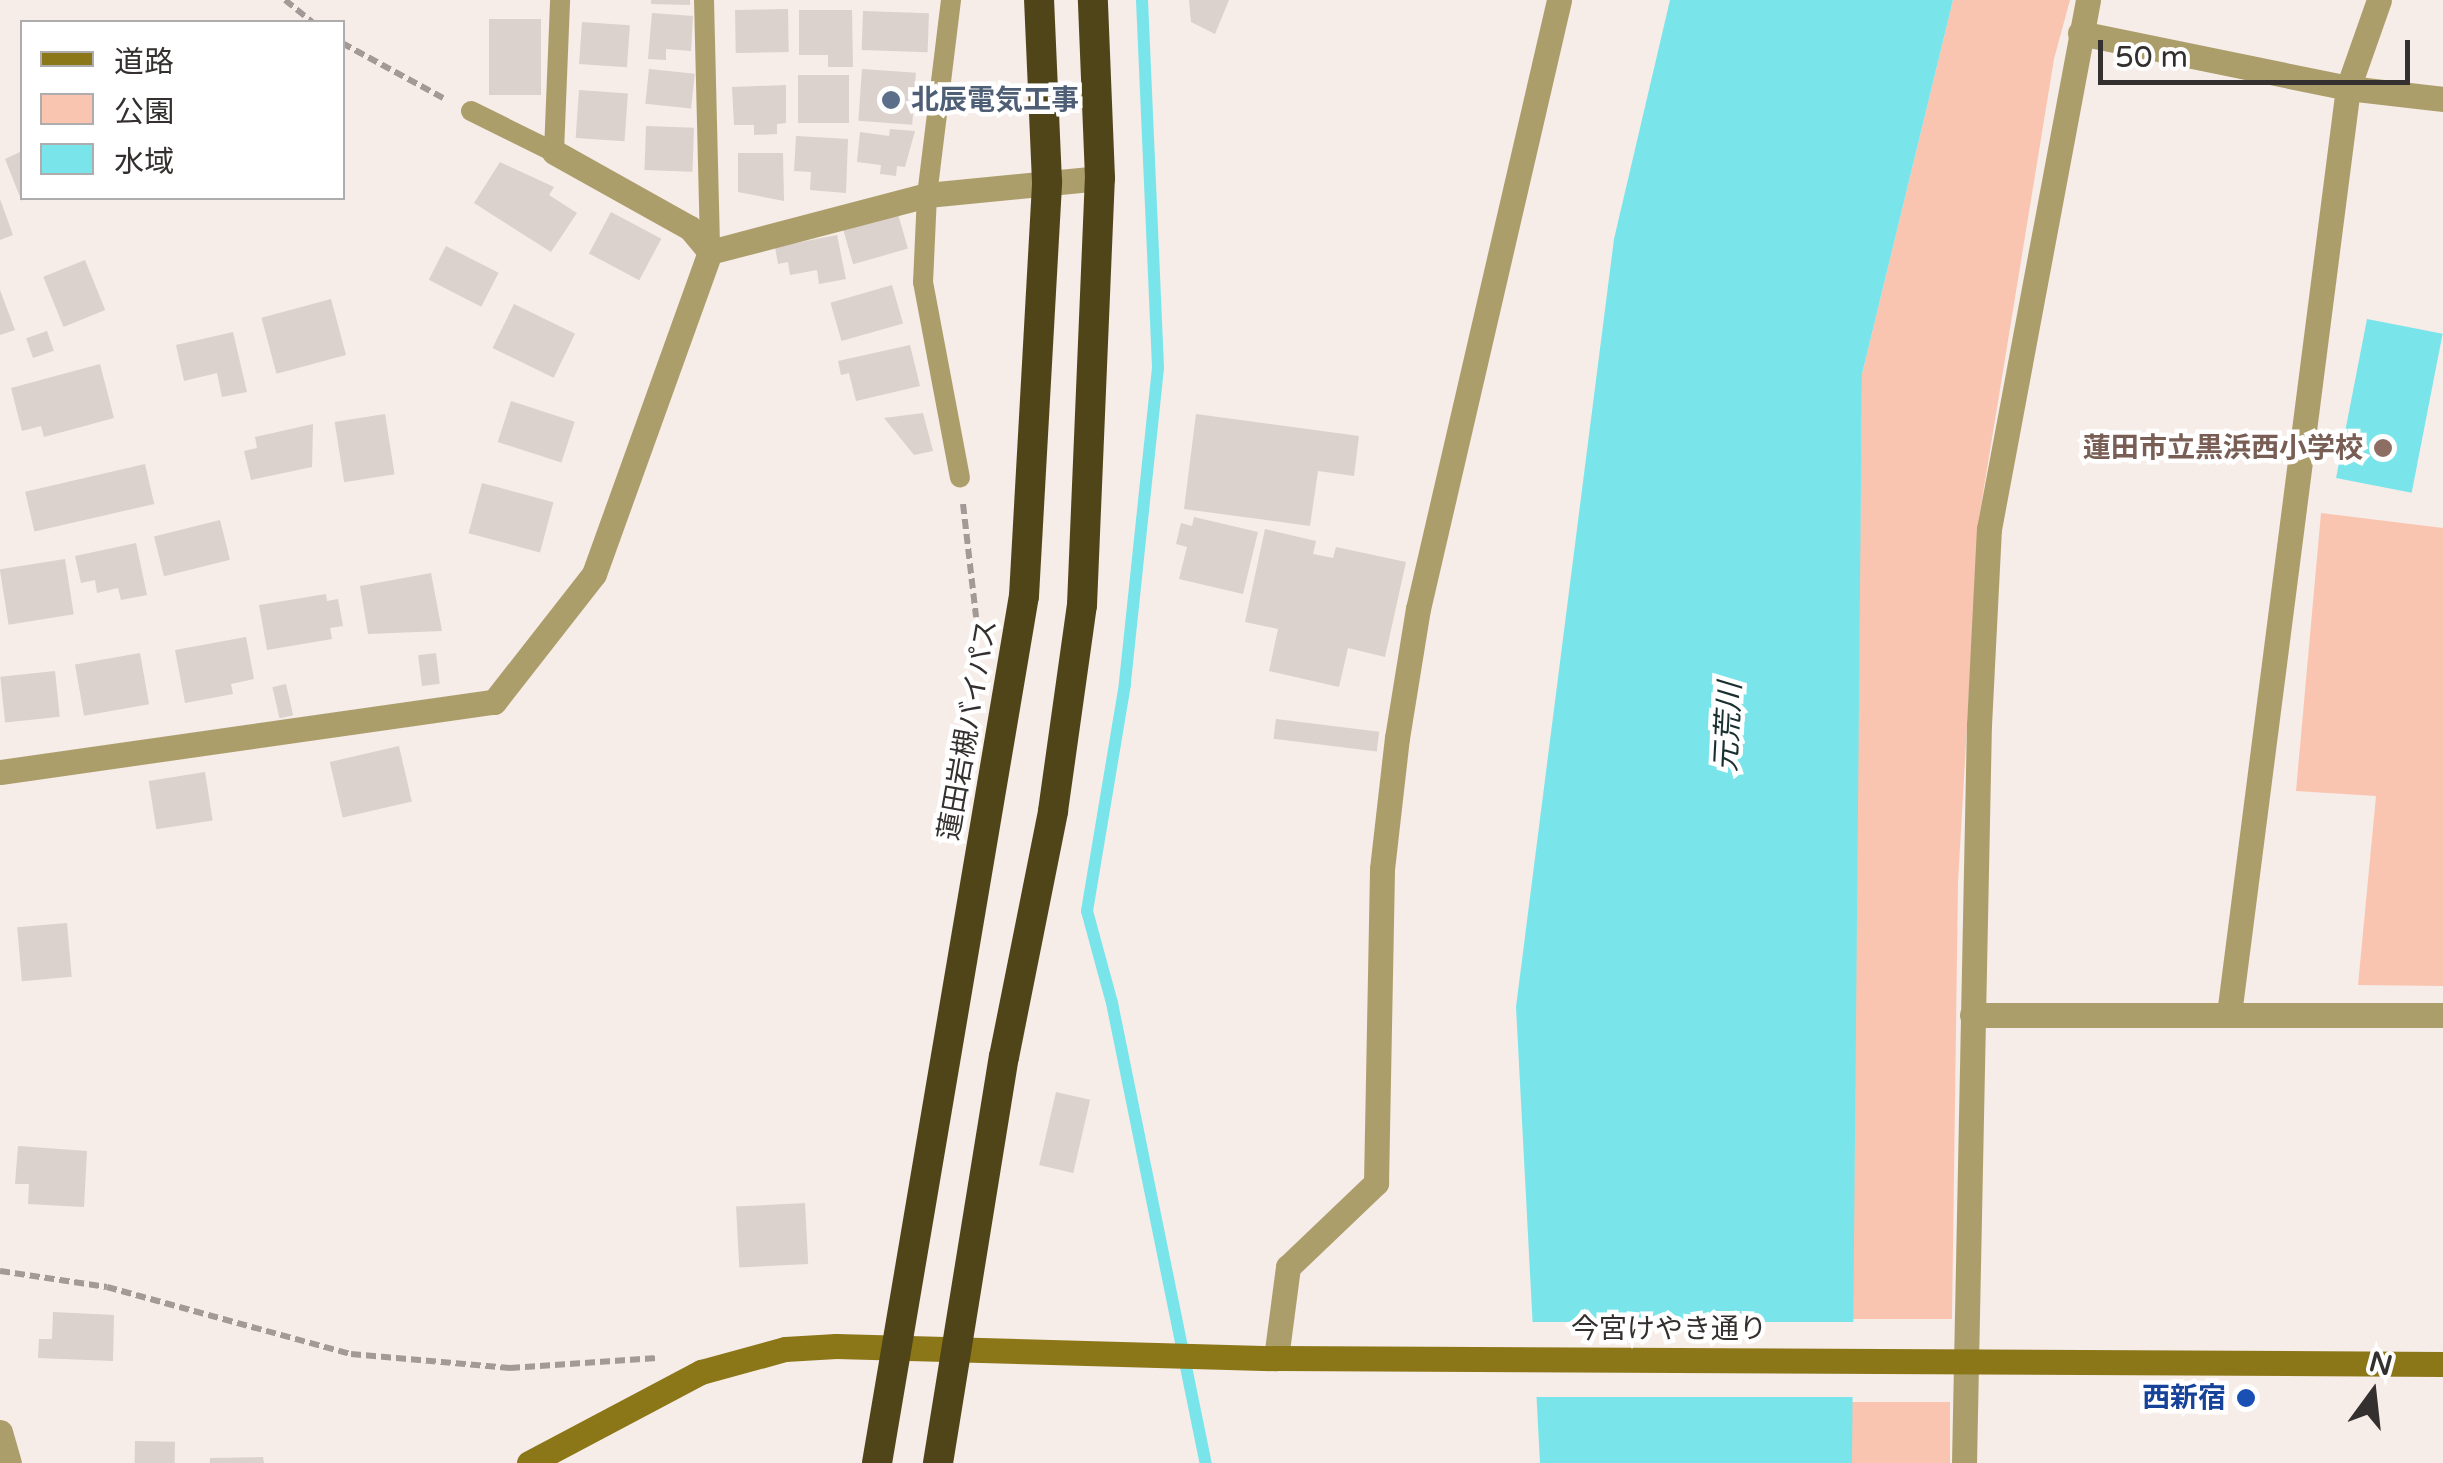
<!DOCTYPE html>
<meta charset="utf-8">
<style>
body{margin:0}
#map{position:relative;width:2443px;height:1463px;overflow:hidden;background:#f6ece8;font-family:"Varela Round","Noto Sans JP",sans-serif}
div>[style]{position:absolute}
.green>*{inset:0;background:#fac5b0;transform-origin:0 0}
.water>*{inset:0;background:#79e5ea;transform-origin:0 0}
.pier>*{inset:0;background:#f6ece8;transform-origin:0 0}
.stream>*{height:12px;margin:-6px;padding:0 6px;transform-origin:6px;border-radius:6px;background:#79e5ea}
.building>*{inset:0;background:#dbd1cd;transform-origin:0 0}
.path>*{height:6px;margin-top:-3px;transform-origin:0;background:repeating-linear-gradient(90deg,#a19a97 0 10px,transparent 0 15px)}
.lane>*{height:20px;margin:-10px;padding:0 10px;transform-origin:10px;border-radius:10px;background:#ac9e6a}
.street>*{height:25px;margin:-12.5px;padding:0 12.5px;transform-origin:12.5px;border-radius:12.5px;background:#ac9e6a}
.secondary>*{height:25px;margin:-12.5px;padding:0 12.5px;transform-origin:12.5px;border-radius:12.5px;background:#8b7618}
.highway>*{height:30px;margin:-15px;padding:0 15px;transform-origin:15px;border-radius:15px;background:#504518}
.dots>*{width:28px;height:28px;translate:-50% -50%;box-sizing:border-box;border:5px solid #fff;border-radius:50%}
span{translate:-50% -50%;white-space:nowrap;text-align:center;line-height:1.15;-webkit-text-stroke:9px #fff;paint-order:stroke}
.service-label{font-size:28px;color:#4e5e75;font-weight:700}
.left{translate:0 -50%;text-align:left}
.education-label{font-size:28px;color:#785e54;font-weight:700}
.right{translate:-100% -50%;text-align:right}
.street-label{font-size:28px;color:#34302f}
.transit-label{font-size:28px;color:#164399;font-weight:700}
.water-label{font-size:30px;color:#1a2f2f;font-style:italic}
.legend{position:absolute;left:20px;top:20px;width:325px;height:180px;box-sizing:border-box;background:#fff;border:2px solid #aeacac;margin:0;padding:12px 18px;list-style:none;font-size:30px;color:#34302f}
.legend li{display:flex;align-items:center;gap:20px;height:50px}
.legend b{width:50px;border:2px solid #aeacac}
.north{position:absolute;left:2323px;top:1343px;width:100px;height:100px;-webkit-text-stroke:8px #fff;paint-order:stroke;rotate:15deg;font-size:28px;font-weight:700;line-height:40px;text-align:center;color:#34302f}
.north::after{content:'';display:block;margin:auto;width:35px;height:45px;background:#34302f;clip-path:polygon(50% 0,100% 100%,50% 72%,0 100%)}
.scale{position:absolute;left:2098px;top:40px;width:312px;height:45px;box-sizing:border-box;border:5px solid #34302f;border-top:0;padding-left:12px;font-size:30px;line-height:35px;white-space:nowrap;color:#34302f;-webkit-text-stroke:8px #fff;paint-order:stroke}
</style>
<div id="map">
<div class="green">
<i style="clip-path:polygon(1953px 0,2070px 0,2054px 59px,1979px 518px,1958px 882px,1952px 1319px,1851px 1319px,1862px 374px)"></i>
<i style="clip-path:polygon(2321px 513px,2443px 528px,2443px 986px,2358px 985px,2376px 796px,2296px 791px)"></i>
<i style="left:1950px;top:1402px;width:61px;height:99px;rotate:90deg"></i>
</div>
<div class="water">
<i style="clip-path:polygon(1670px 0,1953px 0,1862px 374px,1852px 1463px,1540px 1463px,1516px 1007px,1614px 239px)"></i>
<i style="left:2367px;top:319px;width:77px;height:162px;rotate:11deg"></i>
</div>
<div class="pier">
<i style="left:1528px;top:1322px;width:328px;height:75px"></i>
</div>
<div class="stream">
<i style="left:1142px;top:0;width:368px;rotate:87.5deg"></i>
<i style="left:1158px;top:368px;width:318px;rotate:96deg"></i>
<i style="left:1125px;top:684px;width:230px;rotate:99.5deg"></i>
<i style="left:1087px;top:911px;width:95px;rotate:74.8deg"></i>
<i style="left:1112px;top:1003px;width:470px;rotate:78.5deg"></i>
</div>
<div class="building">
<i style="clip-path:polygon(651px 0,690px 0,690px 5px,651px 4px)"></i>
<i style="clip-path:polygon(1189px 0,1229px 0,1215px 34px,1191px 22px)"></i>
<i style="left:788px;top:9px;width:43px;height:53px;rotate:89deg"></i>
<i style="clip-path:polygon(799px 10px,852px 10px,853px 67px,828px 67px,828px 55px,799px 55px)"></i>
<i style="left:863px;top:11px;width:66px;height:39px;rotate:2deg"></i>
<i style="clip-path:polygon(652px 13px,693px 16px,691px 51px,666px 49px,666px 60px,648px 59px)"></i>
<i style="left:489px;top:19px;width:52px;height:76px"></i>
<i style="left:582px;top:22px;width:48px;height:42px;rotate:4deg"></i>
<i style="left:649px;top:69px;width:46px;height:35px;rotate:6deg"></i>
<i style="left:862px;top:69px;width:54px;height:52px;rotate:4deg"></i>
<i style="left:798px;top:75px;width:51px;height:48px"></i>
<i style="clip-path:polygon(786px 85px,786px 123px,777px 124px,777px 134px,754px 135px,754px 125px,734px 125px,732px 87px)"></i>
<i style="left:579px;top:90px;width:49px;height:48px;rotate:4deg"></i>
<i style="left:646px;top:126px;width:48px;height:44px;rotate:2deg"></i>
<i style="clip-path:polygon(890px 129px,915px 131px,905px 167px,897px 166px,896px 176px,880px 174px,881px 165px,857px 162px,860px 132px,889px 136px)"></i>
<i style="clip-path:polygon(796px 136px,848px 139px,846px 193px,810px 190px,811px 172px,794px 171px)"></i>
<i style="clip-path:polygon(22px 151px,22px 202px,5px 159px)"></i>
<i style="clip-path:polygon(738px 153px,783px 153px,784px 201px,738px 192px)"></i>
<i style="clip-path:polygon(500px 162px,554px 187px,549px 195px,577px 213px,551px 252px,474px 203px)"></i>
<i style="clip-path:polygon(0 199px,13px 235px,0 240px)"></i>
<i style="left:611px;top:212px;width:57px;height:47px;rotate:28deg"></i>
<i style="left:898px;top:214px;width:36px;height:57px;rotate:74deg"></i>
<i style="clip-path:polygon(837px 235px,846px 279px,819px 284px,817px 270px,790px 275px,788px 262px,778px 264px,775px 247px)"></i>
<i style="left:446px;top:246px;width:59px;height:38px;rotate:27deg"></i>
<i style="left:85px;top:260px;width:54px;height:45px;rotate:68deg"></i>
<i style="left:892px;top:285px;width:40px;height:64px;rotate:74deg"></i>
<i style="clip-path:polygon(0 290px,15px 330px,0 335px)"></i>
<i style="left:331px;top:299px;width:58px;height:72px;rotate:75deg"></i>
<i style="left:514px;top:304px;width:68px;height:49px;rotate:26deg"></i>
<i style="left:47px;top:331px;width:21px;height:22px;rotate:71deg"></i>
<i style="clip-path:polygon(233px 332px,247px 392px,222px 397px,217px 373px,184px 381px,176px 345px)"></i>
<i style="clip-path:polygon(910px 345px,920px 386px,856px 401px,849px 373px,841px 375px,838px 361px)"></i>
<i style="clip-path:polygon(100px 364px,114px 418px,44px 437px,41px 426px,22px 431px,11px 388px)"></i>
<i style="left:511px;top:401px;width:67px;height:43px;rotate:18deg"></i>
<i style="clip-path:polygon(923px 413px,933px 451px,914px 455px,884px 418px)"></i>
<i style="left:385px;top:414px;width:61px;height:51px;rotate:81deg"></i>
<i style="clip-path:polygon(1196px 414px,1359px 436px,1354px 476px,1318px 471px,1310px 526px,1184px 509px)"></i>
<i style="clip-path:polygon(313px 424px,312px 467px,251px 480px,244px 451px,257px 448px,255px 437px)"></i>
<i style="left:145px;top:464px;width:41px;height:123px;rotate:77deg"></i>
<i style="left:482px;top:483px;width:74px;height:52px;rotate:15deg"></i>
<i style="clip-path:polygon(1194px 517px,1258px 532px,1243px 594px,1179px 579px,1187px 547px,1176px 544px,1181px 523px,1192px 526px)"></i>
<i style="left:220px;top:520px;width:41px;height:68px;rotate:76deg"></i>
<i style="clip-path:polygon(1265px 529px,1316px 541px,1313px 554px,1333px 558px,1336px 547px,1406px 562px,1385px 657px,1348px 648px,1339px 687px,1269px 671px,1278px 629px,1245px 622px)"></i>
<i style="clip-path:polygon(136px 543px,147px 595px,121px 600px,118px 588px,97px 593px,95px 580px,81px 583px,75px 556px)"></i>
<i style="left:65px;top:559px;width:56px;height:66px;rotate:81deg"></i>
<i style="clip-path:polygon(431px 573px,442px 631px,368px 634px,360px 586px)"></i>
<i style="clip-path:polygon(326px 594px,327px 601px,338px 599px,343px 626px,330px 628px,332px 639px,267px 650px,259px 605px)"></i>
<i style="clip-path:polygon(246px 637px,254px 679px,231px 684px,233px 694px,185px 703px,175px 650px)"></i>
<i style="left:140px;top:653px;width:52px;height:66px;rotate:80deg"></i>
<i style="left:436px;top:653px;width:31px;height:18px;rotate:83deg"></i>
<i style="left:55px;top:671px;width:46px;height:55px;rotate:84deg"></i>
<i style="left:286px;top:684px;width:32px;height:14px;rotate:77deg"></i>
<i style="left:1276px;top:719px;width:104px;height:20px;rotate:7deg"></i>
<i style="left:399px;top:746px;width:57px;height:71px;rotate:77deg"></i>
<i style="left:205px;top:772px;width:49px;height:57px;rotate:81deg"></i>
<i style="left:67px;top:923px;width:54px;height:50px;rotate:85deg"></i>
<i style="left:1056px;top:1092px;width:35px;height:75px;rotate:13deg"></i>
<i style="clip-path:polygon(18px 1146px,87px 1151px,84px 1207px,28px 1204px,29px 1184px,15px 1184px)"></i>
<i style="left:805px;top:1203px;width:61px;height:69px;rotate:87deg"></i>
<i style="clip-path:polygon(53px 1312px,114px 1315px,113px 1361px,38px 1358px,39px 1339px,52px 1339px)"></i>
<i style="left:135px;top:1441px;width:40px;height:22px;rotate:1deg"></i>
<i style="clip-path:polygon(263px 1457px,264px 1463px,210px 1463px,210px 1458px)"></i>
</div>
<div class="path">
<i style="left:285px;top:0;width:35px;rotate:39deg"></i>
<i style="left:342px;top:43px;width:119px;rotate:28.5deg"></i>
<i style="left:963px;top:504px;width:114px;rotate:83.4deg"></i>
<i style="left:0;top:1271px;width:108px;rotate:8.5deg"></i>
<i style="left:107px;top:1287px;width:253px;rotate:15.4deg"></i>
<i style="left:351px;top:1354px;width:160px;rotate:5deg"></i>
<i style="left:510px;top:1368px;width:147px;rotate:-3.9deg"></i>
</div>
<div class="lane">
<i style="left:704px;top:0;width:252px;rotate:88.6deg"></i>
<i style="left:951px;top:0;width:196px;rotate:97deg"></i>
<i style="left:927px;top:195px;width:87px;rotate:92.6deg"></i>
<i style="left:923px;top:282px;width:199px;rotate:79.3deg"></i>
<i style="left:471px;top:111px;width:93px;rotate:26.3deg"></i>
<i style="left:554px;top:152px;width:152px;rotate:-87.7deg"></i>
</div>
<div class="street">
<i style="left:2080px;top:33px;width:274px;rotate:11.6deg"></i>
<i style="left:2348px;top:88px;width:96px;rotate:6.6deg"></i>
<i style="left:554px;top:152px;width:156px;rotate:29.2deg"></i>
<i style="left:690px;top:228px;width:31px;rotate:50deg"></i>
<i style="left:0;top:772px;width:499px;rotate:-8.1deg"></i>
<i style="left:494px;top:702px;width:162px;rotate:-52deg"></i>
<i style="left:594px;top:574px;width:342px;rotate:-70.2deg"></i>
<i style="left:710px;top:252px;width:224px;rotate:-14.7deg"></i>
<i style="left:927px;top:195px;width:174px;rotate:-5.6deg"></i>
<i style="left:2229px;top:1014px;width:934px;rotate:-82.68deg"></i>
<i style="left:2348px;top:88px;width:93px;rotate:-70.6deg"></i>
<i style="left:1972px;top:1015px;width:471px"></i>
<i style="left:1276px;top:1358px;width:92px;rotate:-82.5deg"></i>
<i style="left:1288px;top:1267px;width:122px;rotate:-43.7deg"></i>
<i style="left:1376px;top:1183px;width:314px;rotate:-88.9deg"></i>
<i style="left:1382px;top:869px;width:132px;rotate:-83.5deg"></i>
<i style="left:1397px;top:738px;width:131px;rotate:-80.8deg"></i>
<i style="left:1418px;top:609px;width:625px;rotate:-76.96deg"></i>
<i style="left:0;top:1432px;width:32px;rotate:74deg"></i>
<i style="left:1964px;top:1463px;width:738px;rotate:-88.84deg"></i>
<i style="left:1979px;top:725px;width:196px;rotate:-87.1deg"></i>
<i style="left:1989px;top:529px;width:538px;rotate:-79.4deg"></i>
</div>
<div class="secondary">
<i style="left:529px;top:1463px;width:195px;rotate:-27.9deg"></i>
<i style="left:701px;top:1372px;width:87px;rotate:-15.3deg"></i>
<i style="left:785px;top:1349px;width:51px;rotate:-3.4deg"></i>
<i style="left:836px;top:1346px;width:440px;rotate:1.6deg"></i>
<i style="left:1276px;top:1358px;width:1167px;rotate:0.29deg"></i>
</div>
<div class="highway">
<i style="left:877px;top:1463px;width:879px;rotate:-80.38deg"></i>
<i style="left:1024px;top:596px;width:415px;rotate:-86.8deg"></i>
<i style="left:1047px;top:182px;width:182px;rotate:-92.5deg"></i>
<i style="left:938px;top:1463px;width:411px;rotate:-80.8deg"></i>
<i style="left:1004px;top:1057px;width:251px;rotate:-78.7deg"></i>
<i style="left:1053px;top:811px;width:208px;rotate:-82deg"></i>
<i style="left:1082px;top:605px;width:427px;rotate:-87.6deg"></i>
<i style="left:1100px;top:178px;width:178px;rotate:-92.3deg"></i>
</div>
<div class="dots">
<i style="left:891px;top:100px;background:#5c6f8a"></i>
<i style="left:2383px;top:448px;background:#8d6e63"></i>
<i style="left:2246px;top:1398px;background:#1a4fb4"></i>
</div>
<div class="service-label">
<span class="left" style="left:911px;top:100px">北辰電気工事</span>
</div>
<div class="education-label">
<span class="right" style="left:2363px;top:448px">蓮田市立黒浜西小学校</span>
</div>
<div class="street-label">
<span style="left:968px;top:730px;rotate:-80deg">蓮田岩槻バイパス</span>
<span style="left:1669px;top:1329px">今宮けやき通り</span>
</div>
<div class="transit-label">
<span class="right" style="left:2226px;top:1398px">西新宿</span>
</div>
<div class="water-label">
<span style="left:1729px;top:727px;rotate:-87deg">元荒川</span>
</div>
<ul class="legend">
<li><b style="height:12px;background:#8b7618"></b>道路</li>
<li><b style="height:28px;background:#fac5b0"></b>公園</li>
<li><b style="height:28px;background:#79e5ea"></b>水域</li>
</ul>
<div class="north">N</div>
<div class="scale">50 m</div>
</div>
